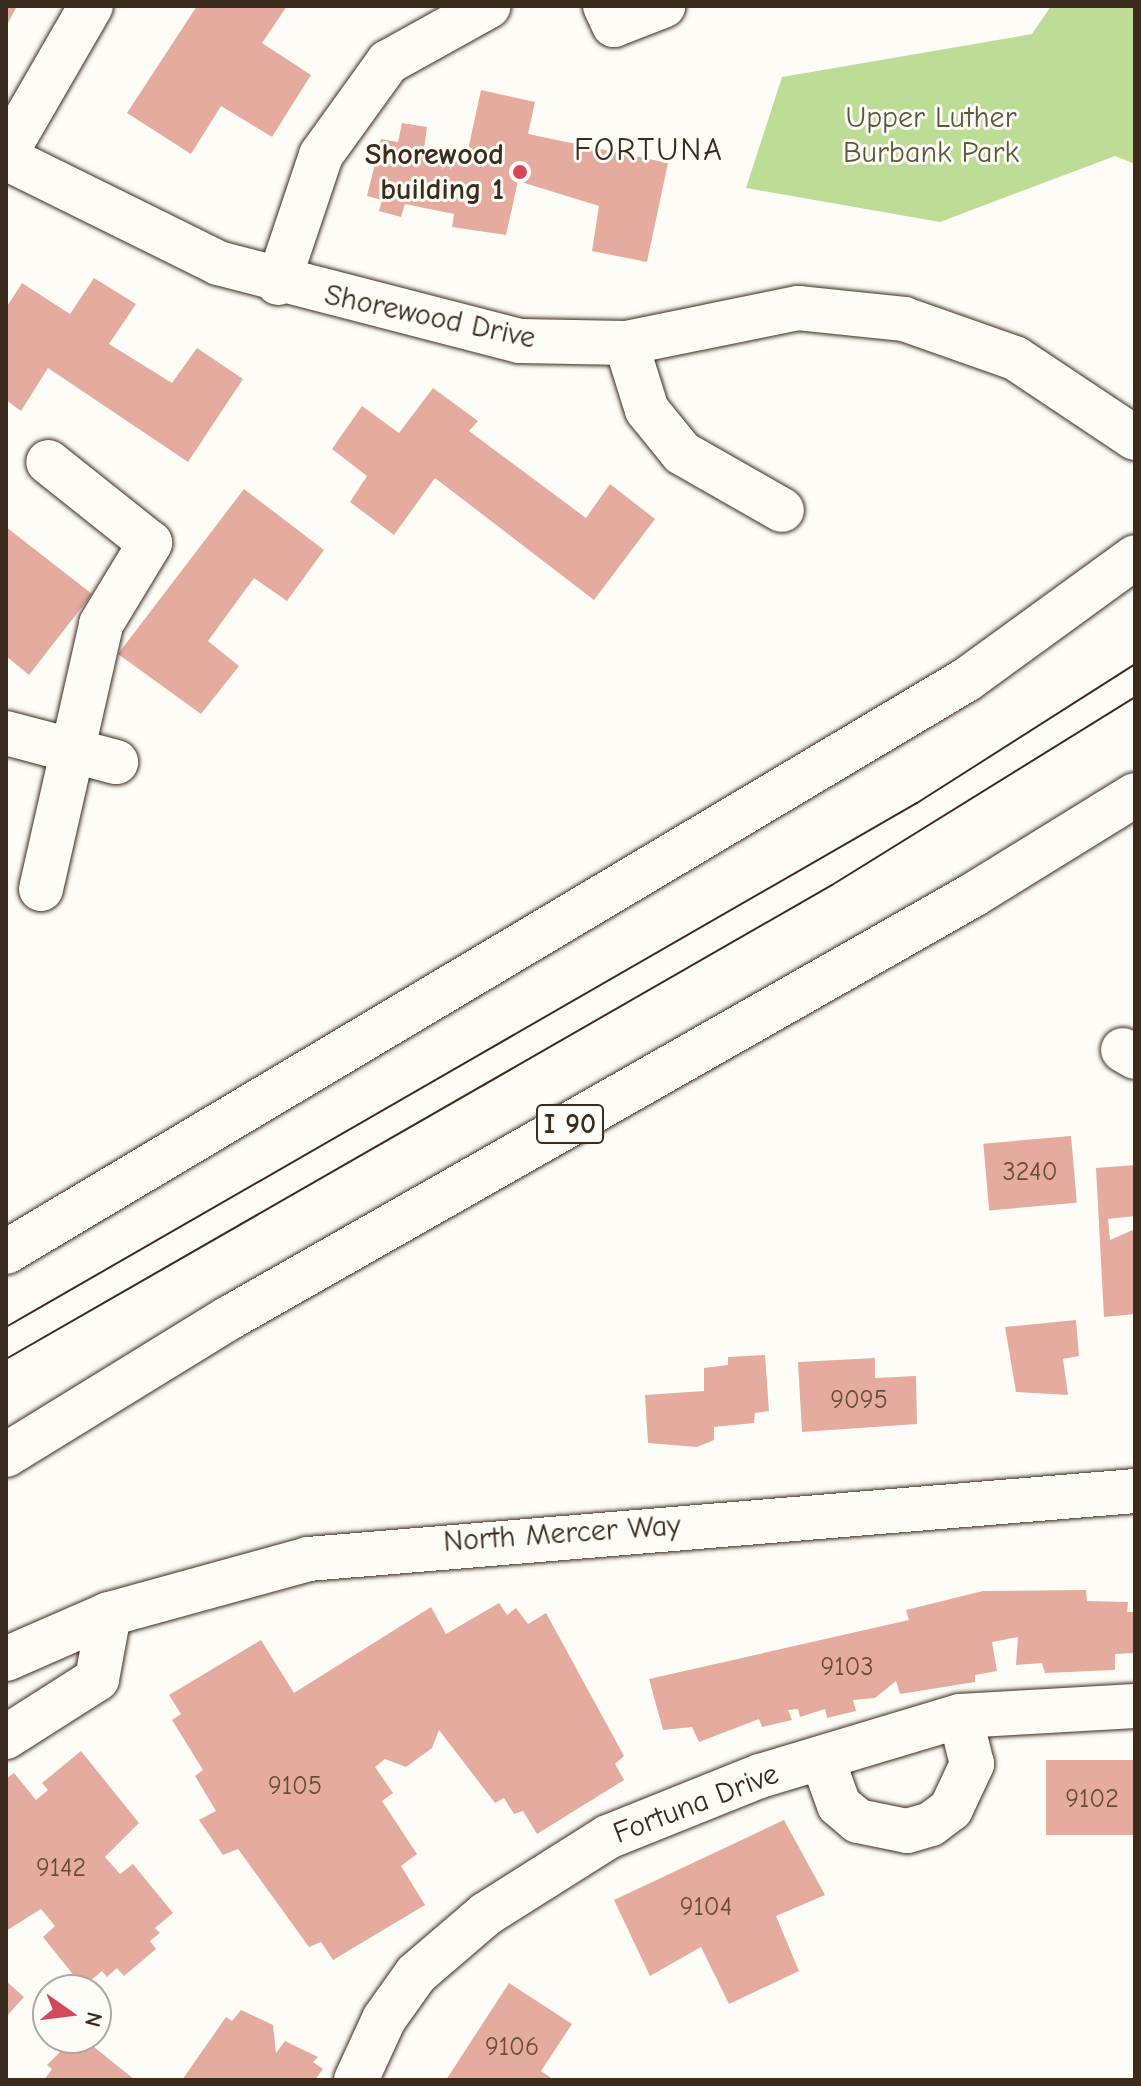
<!DOCTYPE html>
<style>
body{margin:0}
#map{position:relative;width:1141px;height:2086px;overflow:hidden;background:#fdfcf7;font-family:"Comic Neue",sans-serif}
div>[style]{position:absolute}
.green>*{inset:0;background:#bddd96}
.building>*{inset:0;background:#e4ab9e;transform-origin:0 0}
.roads{filter:drop-shadow(0 0 2px #3b2a1e) drop-shadow(0 0 2px #3b2a1e)}
.minor>*{height:44px;margin:-22px;padding:0 22px;transform-origin:22px;border-radius:22px;background:#fdfcf7}
.highway>*{height:44px;margin:-22px;padding:0 22px;transform-origin:22px;border-radius:22px;background:#fdfcf7}
.tram>*{height:2px;margin:-1px;padding:0 1px;transform-origin:1px;border-radius:1px;background:#3b2a1e}
.dots>*{width:22px;height:22px;translate:-50% -50%;box-sizing:border-box;border:4px solid #fdfcf7;border-radius:50%}
span{translate:-50% -50%;white-space:nowrap;text-align:center;line-height:1.15;-webkit-text-stroke:6px #fdfcf7;paint-order:stroke}
.number-label{font-size:26px;color:#654a3e}
.number-label span{-webkit-text-stroke-width:0}
.shield-label span{padding:2px 6px;background:#fdfcf7;border:2px solid;border-radius:6px;-webkit-text-stroke-width:0}
.shield-label{font-size:28px;color:#3b2a1e;font-weight:700}
.park-label{font-size:30px;color:#5c573c}
.poi-label{font-size:30px;color:#3b2a1e;font-weight:700}
.right{translate:-100% -50%;text-align:right}
.street-label{font-size:30px;color:#3b2a1e}
.neighbourhood-label{font-size:32px;color:#3b2a1e;letter-spacing:2px}
.frame{position:absolute;inset:0;border:8px solid #3b2a1e;pointer-events:none}
.north{position:absolute;left:32px;top:1974px;width:80px;height:80px;box-sizing:border-box;background:#fdfcf7;border:2px solid #afa8a0;border-radius:50%;rotate:104deg;font-size:22px;font-weight:700;line-height:32px;text-align:center;color:#3b2a1e}
.north::after{content:'';display:block;margin:auto;width:28px;height:36px;background:#d1495b;clip-path:polygon(50% 0,100% 100%,50% 72%,0 100%)}
</style>
<div id="map">
<div class="green">
<i style="clip-path:polygon(1051px 6px,1135px 6px,1135px 164px,1115px 156px,940px 222px,746px 188px,782px 77px,1032px 34px)"></i>
</div>
<div class="building">
<i style="clip-path:polygon(6px 6px,17px 6px,8px 23px,6px 22px)"></i>
<i style="clip-path:polygon(197px 6px,287px 6px,262px 43px,311px 75px,272px 137px,221px 106px,191px 154px,127px 113px)"></i>
<i style="clip-path:polygon(481px 90px,535px 102px,528px 134px,668px 163px,647px 262px,592px 251px,599px 206px,518px 181px,506px 235px,452px 227px,454px 214px,405px 204px,401px 217px,379px 211px,382px 200px,367px 196px,381px 139px,398px 142px,402px 123px,427px 127px,424px 149px,466px 159px)"></i>
<i style="clip-path:polygon(94px 278px,136px 304px,109px 344px,172px 383px,197px 348px,243px 379px,188px 462px,48px 368px,21px 411px,6px 400px,6px 308px,22px 283px,70px 314px)"></i>
<i style="clip-path:polygon(433px 388px,478px 421px,469px 431px,586px 518px,610px 484px,655px 519px,594px 600px,435px 478px,394px 535px,350px 502px,367px 476px,332px 449px,362px 406px,399px 433px)"></i>
<i style="clip-path:polygon(244px 489px,324px 550px,287px 601px,254px 578px,208px 641px,239px 666px,201px 714px,118px 654px)"></i>
<i style="clip-path:polygon(6px 527px,92px 594px,29px 675px,6px 656px)"></i>
<i style="left:1071px;top:1136px;width:67px;height:88px;rotate:85deg"></i>
<i style="clip-path:polygon(1135px 1165px,1135px 1216px,1108px 1219px,1110px 1240px,1135px 1229px,1135px 1314px,1104px 1317px,1096px 1168px)"></i>
<i style="clip-path:polygon(1076px 1320px,1079px 1356px,1063px 1359px,1068px 1395px,1016px 1392px,1005px 1327px)"></i>
<i style="clip-path:polygon(765px 1355px,769px 1411px,755px 1413px,754px 1423px,714px 1427px,714px 1440px,697px 1447px,648px 1443px,645px 1395px,704px 1391px,704px 1368px,728px 1365px,728px 1357px)"></i>
<i style="clip-path:polygon(875px 1358px,875px 1378px,916px 1376px,917px 1424px,802px 1432px,798px 1362px)"></i>
<i style="clip-path:polygon(1086px 1590px,1087px 1601px,1128px 1602px,1127px 1612px,1135px 1612px,1135px 1653px,1115px 1654px,1115px 1670px,1045px 1673px,1042px 1663px,1016px 1665px,1018px 1637px,992px 1642px,997px 1671px,975px 1675px,975px 1682px,900px 1694px,896px 1681px,875px 1698px,853px 1700px,856px 1711px,827px 1718px,825px 1709px,800px 1717px,798px 1709px,788px 1710px,792px 1720px,762px 1727px,759px 1719px,699px 1742px,692px 1727px,663px 1730px,649px 1679px,909px 1620px,906px 1610px,983px 1591px)"></i>
<i style="clip-path:polygon(499px 1603px,507px 1615px,516px 1608px,528px 1624px,546px 1613px,624px 1756px,615px 1764px,624px 1780px,537px 1834px,523px 1811px,514px 1814px,504px 1798px,495px 1803px,439px 1730px,432px 1748px,406px 1767px,385px 1759px,375px 1767px,393px 1793px,382px 1801px,417px 1854px,401px 1866px,425px 1905px,333px 1960px,321px 1942px,309px 1947px,238px 1849px,223px 1855px,199px 1820px,216px 1811px,195px 1776px,203px 1770px,172px 1720px,181px 1714px,169px 1695px,261px 1640px,294px 1693px,431px 1607px,446px 1634px)"></i>
<i style="clip-path:polygon(81px 1751px,139px 1823px,105px 1857px,120px 1874px,133px 1864px,173px 1913px,155px 1928px,160px 1933px,150px 1941px,156px 1949px,124px 1976px,117px 1968px,107px 1977px,102px 1971px,83px 1987px,43px 1937px,55px 1926px,41px 1909px,6px 1931px,6px 1779px,14px 1773px,36px 1800px,48px 1790px,42px 1783px)"></i>
<i style="left:1135px;top:1760px;width:75px;height:89px;rotate:90deg"></i>
<i style="clip-path:polygon(784px 1820px,825px 1895px,776px 1916px,799px 1971px,729px 2004px,701px 1947px,650px 1976px,614px 1900px)"></i>
<i style="clip-path:polygon(6px 1981px,24px 1997px,6px 2017px)"></i>
<i style="clip-path:polygon(509px 1983px,572px 2024px,541px 2071px,554px 2080px,446px 2080px)"></i>
<i style="clip-path:polygon(241px 2010px,273px 2025px,276px 2053px,285px 2041px,318px 2057px,313px 2062px,323px 2069px,315px 2080px,182px 2080px,226px 2017px,232px 2021px)"></i>
<i style="clip-path:polygon(72px 2040px,89px 2043px,135px 2080px,44px 2080px,52px 2069px,47px 2065px)"></i>
</div>
<div class="roads">
<div class="minor">
<i style="left:605px;top:6px;width:21px;rotate:65deg"></i>
<i style="left:614px;top:25px;width:53px;rotate:-21.2deg"></i>
<i style="left:6px;top:153px;width:170px;rotate:-60deg"></i>
<i style="left:6px;top:158px;width:237px;rotate:26.3deg"></i>
<i style="left:218px;top:263px;width:312px;rotate:14.5deg"></i>
<i style="left:520px;top:341px;width:106px;rotate:1.1deg"></i>
<i style="left:626px;top:343px;width:176px;rotate:-11.5deg"></i>
<i style="left:798px;top:308px;width:107px;rotate:5.9deg"></i>
<i style="left:904px;top:319px;width:118px;rotate:19.4deg"></i>
<i style="left:1015px;top:358px;width:144px;rotate:33.7deg"></i>
<i style="left:278px;top:283px;width:135px;rotate:-71.4deg"></i>
<i style="left:321px;top:155px;width:115px;rotate:-54.2deg"></i>
<i style="left:388px;top:62px;width:115px;rotate:-29deg"></i>
<i style="left:626px;top:343px;width:70px;rotate:72.6deg"></i>
<i style="left:647px;top:410px;width:55px;rotate:50.9deg"></i>
<i style="left:682px;top:453px;width:115px;rotate:29.7deg"></i>
<i style="left:6px;top:733px;width:114px;rotate:14.8deg"></i>
<i style="left:41px;top:889px;width:272px;rotate:-77.2deg"></i>
<i style="left:101px;top:624px;width:95px;rotate:-58.8deg"></i>
<i style="left:150px;top:543px;width:130px;rotate:-141.5deg"></i>
<i style="left:1123px;top:1050px;width:14px;rotate:30deg"></i>
<i style="left:6px;top:1659px;width:112px;rotate:-23.6deg"></i>
<i style="left:109px;top:1614px;width:206px;rotate:-15.4deg"></i>
<i style="left:308px;top:1559px;width:830px;rotate:-4.7deg"></i>
<i style="left:6px;top:1737px;width:108px;rotate:-32.5deg"></i>
<i style="left:97px;top:1679px;width:66px;rotate:-79.5deg"></i>
<i style="left:822px;top:1758px;width:50px;rotate:70.1deg"></i>
<i style="left:839px;top:1805px;width:25px;rotate:40deg"></i>
<i style="left:858px;top:1821px;width:50px;rotate:11.5deg"></i>
<i style="left:907px;top:1831px;width:25px;rotate:-16deg"></i>
<i style="left:931px;top:1824px;width:25px;rotate:-37deg"></i>
<i style="left:951px;top:1809px;width:50px;rotate:-65deg"></i>
<i style="left:972px;top:1764px;width:49px;rotate:-104deg"></i>
<i style="left:356px;top:2080px;width:67px;rotate:-65.3deg"></i>
<i style="left:384px;top:2019px;width:55px;rotate:-54.6deg"></i>
<i style="left:416px;top:1974px;width:92px;rotate:-40.6deg"></i>
<i style="left:486px;top:1914px;width:144px;rotate:-32.3deg"></i>
<i style="left:608px;top:1837px;width:164px;rotate:-21.9deg"></i>
<i style="left:760px;top:1776px;width:209px;rotate:-16.7deg"></i>
<i style="left:960px;top:1716px;width:175px;rotate:-3.3deg"></i>
</div>
<div class="highway">
<i style="left:6px;top:1252px;width:1117px;rotate:-30.79deg"></i>
<i style="left:966px;top:680px;width:209px;rotate:-36deg"></i>
<i style="left:6px;top:1455px;width:262px;rotate:-31.6deg"></i>
<i style="left:229px;top:1318px;width:856px;rotate:-29.62deg"></i>
<i style="left:973px;top:895px;width:190px;rotate:-31.7deg"></i>
</div>
</div>
<div class="tram">
<i style="left:6px;top:1327px;width:1051px;rotate:-29.91deg"></i>
<i style="left:917px;top:803px;width:259px;rotate:-32.5deg"></i>
<i style="left:6px;top:1359px;width:952px;rotate:-29.85deg"></i>
<i style="left:832px;top:885px;width:357px;rotate:-31.8deg"></i>
</div>
<div class="dots">
<i style="left:520px;top:172px;background:#d1495b"></i>
</div>
<div class="number-label">
<span style="left:1030px;top:1173px">3240</span>
<span style="left:859px;top:1401px">9095</span>
<span style="left:847px;top:1668px">9103</span>
<span style="left:295px;top:1787px">9105</span>
<span style="left:1092px;top:1800px">9102</span>
<span style="left:61px;top:1869px">9142</span>
<span style="left:706px;top:1908px">9104</span>
<span style="left:512px;top:2048px">9106</span>
</div>
<div class="shield-label">
<span style="left:570px;top:1124px">I 90</span>
</div>
<div class="park-label">
<span style="left:931px;top:135px">Upper Luther<br>Burbank Park</span>
</div>
<div class="poi-label">
<span class="right" style="left:504px;top:172px">Shorewood<br>building 1</span>
</div>
<div class="street-label">
<span style="left:430px;top:317px;rotate:12deg">Shorewood Drive</span>
<span style="left:562px;top:1534px;rotate:-4deg">North Mercer Way</span>
<span style="left:696px;top:1804px;rotate:-21deg">Fortuna Drive</span>
</div>
<div class="neighbourhood-label">
<span style="left:649px;top:150px">FORTUNA</span>
</div>
<div class="frame"></div>
<div class="north">N</div>
</div>
